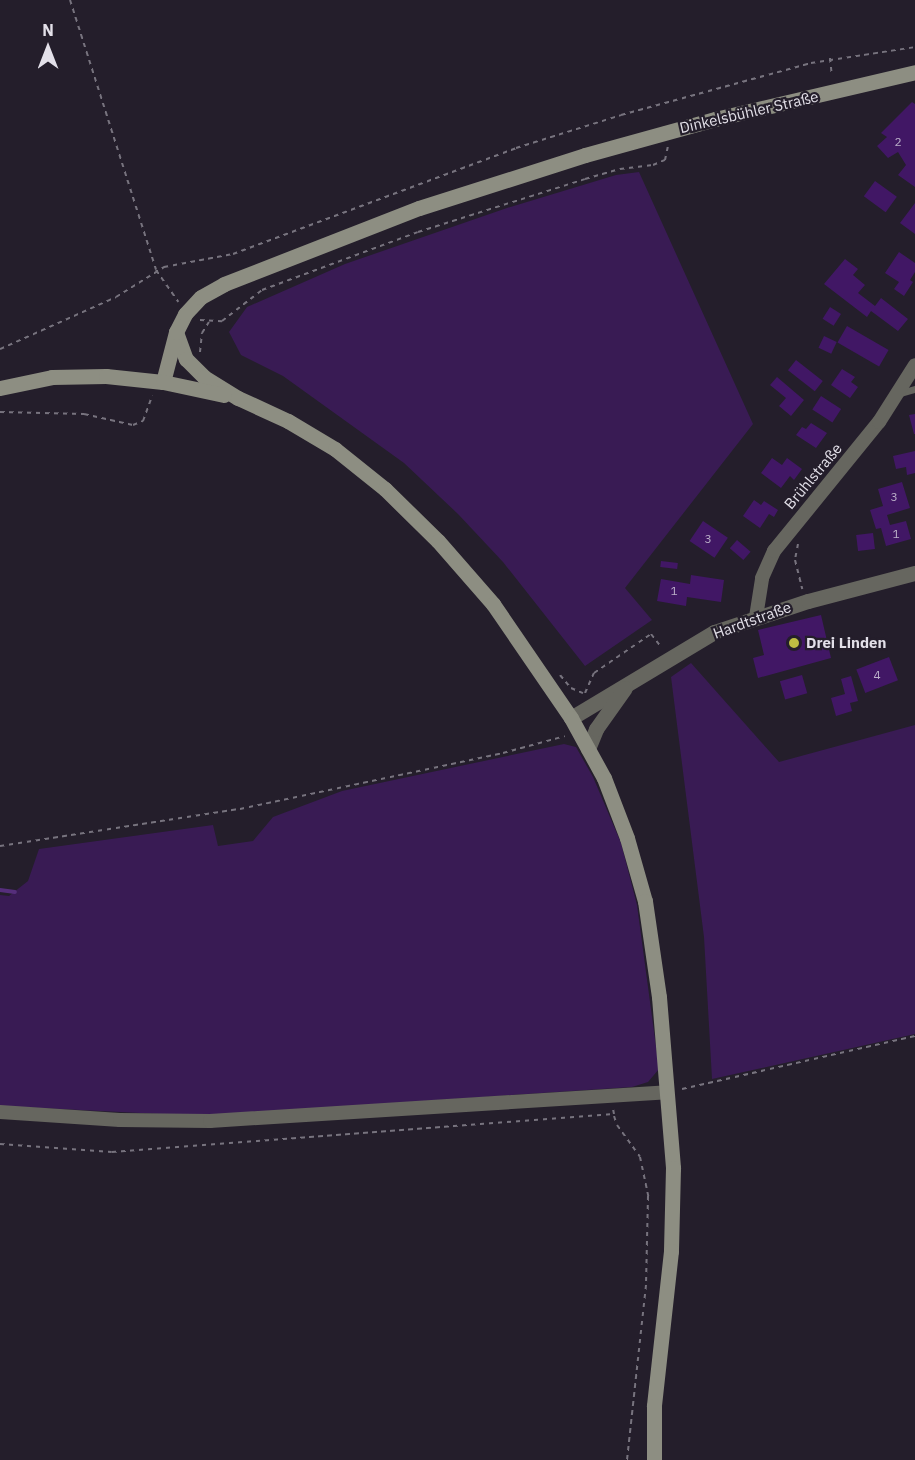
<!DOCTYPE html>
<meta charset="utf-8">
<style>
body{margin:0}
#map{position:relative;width:915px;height:1460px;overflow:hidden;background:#241e2b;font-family:"IBM Plex Sans",sans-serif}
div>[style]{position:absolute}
.green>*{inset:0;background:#391b54}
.stream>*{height:4px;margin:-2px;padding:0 2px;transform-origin:2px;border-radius:2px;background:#562e7c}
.building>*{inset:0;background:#411765;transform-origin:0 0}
.path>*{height:2px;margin-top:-1px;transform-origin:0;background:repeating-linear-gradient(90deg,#77737e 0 4.5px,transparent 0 9px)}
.service>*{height:7px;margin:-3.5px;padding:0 3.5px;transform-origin:3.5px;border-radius:3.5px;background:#66665f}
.minor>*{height:14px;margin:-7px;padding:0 7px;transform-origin:7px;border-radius:7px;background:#66665f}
.tertiary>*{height:15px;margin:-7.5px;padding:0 7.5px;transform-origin:7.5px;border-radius:7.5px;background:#66665f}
.secondary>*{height:15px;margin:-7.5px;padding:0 7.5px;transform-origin:7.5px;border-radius:7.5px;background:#8d8e82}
.dots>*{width:16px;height:16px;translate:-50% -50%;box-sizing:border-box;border:3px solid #241e2b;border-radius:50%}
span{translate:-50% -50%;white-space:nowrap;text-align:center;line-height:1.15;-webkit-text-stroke:4.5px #241e2b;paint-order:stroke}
.number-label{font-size:12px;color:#baaec8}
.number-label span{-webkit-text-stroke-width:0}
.street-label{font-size:15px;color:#e3e0e9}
.poi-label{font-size:15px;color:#e3e0e9;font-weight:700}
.left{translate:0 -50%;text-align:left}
.north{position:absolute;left:18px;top:18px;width:60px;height:60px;-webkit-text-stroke:4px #241e2b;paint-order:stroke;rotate:0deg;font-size:16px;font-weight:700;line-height:24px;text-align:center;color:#e3e0e9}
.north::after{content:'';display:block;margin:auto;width:21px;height:27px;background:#e3e0e9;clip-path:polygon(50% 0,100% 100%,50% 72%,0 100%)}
</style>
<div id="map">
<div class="green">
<i style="clip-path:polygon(639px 172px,753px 424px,625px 588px,652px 620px,585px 666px,503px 562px,458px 514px,404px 463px,283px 376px,241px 355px,229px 332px,247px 307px,345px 264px,507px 208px,616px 175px)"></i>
<i style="clip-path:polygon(691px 663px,779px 762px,915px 725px,915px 1034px,712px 1079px,704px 937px,671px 677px)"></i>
<i style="clip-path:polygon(564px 744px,576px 747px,593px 777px,621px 843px,637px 905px,659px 1069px,648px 1082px,632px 1087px,201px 1116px,0 1106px,0 895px,9px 896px,28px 881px,39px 849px,213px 825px,218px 846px,253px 841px,273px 817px,342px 791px)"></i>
</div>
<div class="stream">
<i style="left:0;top:890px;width:15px;rotate:8deg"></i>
</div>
<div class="building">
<i style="clip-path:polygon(912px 102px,915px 104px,915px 187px,898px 175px,906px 165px,898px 152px,888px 158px,877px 146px,887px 137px,881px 133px)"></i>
<i style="left:875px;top:181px;width:27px;height:19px;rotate:36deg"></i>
<i style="clip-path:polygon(915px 203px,915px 234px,900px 223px)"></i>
<i style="clip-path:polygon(899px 252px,915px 263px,915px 272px,910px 280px,913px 282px,904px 296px,894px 289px,899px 282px,885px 273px)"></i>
<i style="clip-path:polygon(845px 259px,858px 269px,853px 275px,865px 285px,858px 293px,875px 306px,881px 298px,908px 319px,898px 331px,871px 311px,867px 317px,824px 284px)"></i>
<i style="left:830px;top:307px;width:13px;height:14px;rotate:32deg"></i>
<i style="left:847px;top:326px;width:48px;height:19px;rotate:30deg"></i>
<i style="left:824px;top:336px;width:14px;height:13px;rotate:25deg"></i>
<i style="left:796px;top:360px;width:34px;height:13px;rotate:38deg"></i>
<i style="clip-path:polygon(842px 369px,855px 377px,851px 382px,858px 387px,850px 398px,831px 385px)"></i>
<i style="clip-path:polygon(777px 377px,804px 400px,791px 416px,779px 406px,786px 398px,770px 385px)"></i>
<i style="left:821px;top:396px;width:24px;height:16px;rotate:33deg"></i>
<i style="clip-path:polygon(915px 414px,915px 434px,914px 434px,909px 415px)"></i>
<i style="clip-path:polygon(811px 423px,827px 433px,816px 448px,796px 435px,802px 427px,806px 429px)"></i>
<i style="clip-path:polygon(915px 451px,915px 473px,907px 475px,906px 467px,896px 469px,893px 456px)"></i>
<i style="clip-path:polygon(772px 458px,782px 465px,787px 458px,802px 469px,794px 480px,790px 476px,781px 488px,761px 473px)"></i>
<i style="clip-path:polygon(902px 482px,910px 508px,887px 515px,890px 525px,906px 521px,911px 539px,886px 546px,881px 528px,876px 529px,870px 510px,883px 506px,878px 489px)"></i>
<i style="clip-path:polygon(754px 500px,761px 505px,764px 501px,778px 510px,774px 517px,769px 514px,760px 528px,743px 516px)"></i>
<i style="left:703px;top:521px;width:30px;height:24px;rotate:34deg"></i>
<i style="left:873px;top:533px;width:16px;height:17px;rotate:83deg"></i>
<i style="left:737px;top:540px;width:18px;height:11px;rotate:41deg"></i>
<i style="left:661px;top:561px;width:17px;height:6px;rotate:7deg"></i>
<i style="clip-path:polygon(691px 575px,724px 580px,721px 602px,687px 597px,686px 606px,657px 601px,661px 579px,690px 584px)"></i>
<i style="clip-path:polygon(821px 615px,831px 658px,758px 678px,753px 658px,764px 655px,758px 630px)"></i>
<i style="left:889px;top:657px;width:25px;height:35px;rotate:69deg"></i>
<i style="left:802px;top:675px;width:19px;height:23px;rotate:74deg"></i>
<i style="clip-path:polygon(851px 676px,858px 701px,850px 703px,852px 711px,836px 716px,831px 698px,845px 694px,841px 679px)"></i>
</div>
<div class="path">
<i style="left:70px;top:0;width:283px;rotate:72.3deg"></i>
<i style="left:156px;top:270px;width:39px;rotate:55deg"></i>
<i style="left:830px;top:58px;width:18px;rotate:84deg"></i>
<i style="left:200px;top:320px;width:22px;rotate:3deg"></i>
<i style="left:222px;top:321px;width:51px;rotate:-37.8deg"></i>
<i style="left:262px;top:290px;width:166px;rotate:-20.4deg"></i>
<i style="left:418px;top:232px;width:175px;rotate:-17.6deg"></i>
<i style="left:585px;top:179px;width:36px;rotate:-16deg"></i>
<i style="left:620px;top:169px;width:33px;rotate:-7deg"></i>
<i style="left:653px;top:165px;width:13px;rotate:-23deg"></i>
<i style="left:665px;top:160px;width:14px;rotate:-78deg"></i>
<i style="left:0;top:349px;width:127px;rotate:-24.1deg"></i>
<i style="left:116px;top:297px;width:57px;rotate:-32deg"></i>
<i style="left:164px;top:267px;width:70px;rotate:-10.7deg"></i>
<i style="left:233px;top:254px;width:302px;rotate:-20.5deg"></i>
<i style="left:516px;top:148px;width:110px;rotate:-17.4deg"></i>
<i style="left:621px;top:115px;width:197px;rotate:-15.3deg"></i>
<i style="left:811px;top:63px;width:105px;rotate:-8.7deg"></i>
<i style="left:200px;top:352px;width:19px;rotate:-84deg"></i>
<i style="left:202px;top:333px;width:13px;rotate:-58deg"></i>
<i style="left:0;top:412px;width:84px;rotate:1.4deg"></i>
<i style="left:84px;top:414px;width:50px;rotate:12.7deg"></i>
<i style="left:133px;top:425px;width:11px;rotate:-22deg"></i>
<i style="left:143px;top:421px;width:27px;rotate:-70deg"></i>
<i style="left:798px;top:544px;width:16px;rotate:101deg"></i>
<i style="left:795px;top:560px;width:30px;rotate:76deg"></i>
<i style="left:560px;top:675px;width:17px;rotate:50deg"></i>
<i style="left:571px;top:688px;width:13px;rotate:23deg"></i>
<i style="left:585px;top:693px;width:22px;rotate:-66deg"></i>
<i style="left:594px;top:673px;width:69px;rotate:-34.4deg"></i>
<i style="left:651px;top:634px;width:16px;rotate:52deg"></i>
<i style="left:0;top:846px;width:243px;rotate:-8.8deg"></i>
<i style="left:240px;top:809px;width:269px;rotate:-12deg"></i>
<i style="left:503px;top:753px;width:64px;rotate:-15.3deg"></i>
<i style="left:682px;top:1089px;width:239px;rotate:-12.8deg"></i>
<i style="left:614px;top:1116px;width:9px;rotate:72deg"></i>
<i style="left:617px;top:1125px;width:39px;rotate:54deg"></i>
<i style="left:640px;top:1157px;width:40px;rotate:78deg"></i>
<i style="left:648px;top:1196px;width:89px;rotate:91.3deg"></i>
<i style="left:646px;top:1285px;width:176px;rotate:96.2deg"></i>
<i style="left:0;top:1144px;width:112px;rotate:4.1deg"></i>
<i style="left:112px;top:1152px;width:503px;rotate:-4.33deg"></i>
<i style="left:614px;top:1114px;width:5px;rotate:-101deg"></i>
</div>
<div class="service">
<i style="left:897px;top:394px;width:19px;rotate:-16deg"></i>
</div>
<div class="minor">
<i style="left:756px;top:617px;width:39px;rotate:-81deg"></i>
<i style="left:762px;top:578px;width:30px;rotate:-66deg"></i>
<i style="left:774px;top:551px;width:166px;rotate:-50.9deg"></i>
<i style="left:879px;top:422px;width:67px;rotate:-57.7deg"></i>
<i style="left:0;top:1112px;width:120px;rotate:3.8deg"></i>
<i style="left:120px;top:1120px;width:90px;rotate:0.6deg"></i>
<i style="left:210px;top:1121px;width:458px;rotate:-3.6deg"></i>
</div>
<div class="tertiary">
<i style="left:571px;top:718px;width:167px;rotate:-31deg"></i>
<i style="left:714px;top:632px;width:99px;rotate:-18.3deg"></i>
<i style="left:808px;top:601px;width:111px;rotate:-14.7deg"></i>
<i style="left:588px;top:749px;width:22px;rotate:-68deg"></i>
<i style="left:596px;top:729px;width:50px;rotate:-54.7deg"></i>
</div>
<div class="secondary">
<i style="left:176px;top:332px;width:29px;rotate:70deg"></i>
<i style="left:186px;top:359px;width:25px;rotate:45deg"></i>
<i style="left:204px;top:377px;width:40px;rotate:32deg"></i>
<i style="left:238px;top:398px;width:55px;rotate:24.7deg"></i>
<i style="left:288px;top:421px;width:55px;rotate:30.8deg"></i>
<i style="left:335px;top:449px;width:64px;rotate:38.7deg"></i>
<i style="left:385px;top:489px;width:74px;rotate:44.5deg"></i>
<i style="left:438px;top:541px;width:84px;rotate:48.9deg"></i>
<i style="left:493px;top:604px;width:138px;rotate:55.6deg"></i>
<i style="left:571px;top:718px;width:68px;rotate:61.2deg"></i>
<i style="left:604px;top:778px;width:64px;rotate:69deg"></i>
<i style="left:627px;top:838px;width:66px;rotate:74.1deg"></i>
<i style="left:645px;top:901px;width:97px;rotate:81.7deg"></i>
<i style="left:659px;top:997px;width:172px;rotate:85.3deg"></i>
<i style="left:673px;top:1168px;width:83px;rotate:91.4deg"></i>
<i style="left:671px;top:1251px;width:156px;rotate:96.3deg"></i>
<i style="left:654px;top:1406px;width:54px;rotate:90deg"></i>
<i style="left:163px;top:382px;width:52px;rotate:-75.4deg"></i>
<i style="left:176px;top:332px;width:20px;rotate:-63deg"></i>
<i style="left:185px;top:314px;width:23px;rotate:-47deg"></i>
<i style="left:201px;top:297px;width:26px;rotate:-29deg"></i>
<i style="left:224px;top:284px;width:209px;rotate:-21.3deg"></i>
<i style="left:419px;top:208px;width:174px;rotate:-17.7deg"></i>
<i style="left:585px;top:155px;width:135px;rotate:-15.5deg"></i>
<i style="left:715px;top:119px;width:205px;rotate:-13.2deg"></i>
<i style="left:0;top:388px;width:53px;rotate:-11.9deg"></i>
<i style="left:52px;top:377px;width:54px;rotate:-1.1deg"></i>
<i style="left:106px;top:376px;width:57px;rotate:6deg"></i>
<i style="left:163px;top:382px;width:62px;rotate:12deg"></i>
</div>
<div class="dots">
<i style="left:794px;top:643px;background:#bebe42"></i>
</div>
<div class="number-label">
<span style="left:898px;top:142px">2</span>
<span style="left:894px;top:497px">3</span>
<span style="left:896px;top:534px">1</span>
<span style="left:708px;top:539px">3</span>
<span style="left:674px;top:591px">1</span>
<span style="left:877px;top:675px">4</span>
</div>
<div class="street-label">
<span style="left:749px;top:112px;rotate:-13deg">Dinkelsbühler Straße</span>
<span style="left:813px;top:476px;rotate:-50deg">Brühlstraße</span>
<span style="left:752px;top:620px;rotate:-20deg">Hardtstraße</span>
</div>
<div class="poi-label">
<span class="left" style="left:806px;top:643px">Drei Linden</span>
</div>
<div class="north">N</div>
</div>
